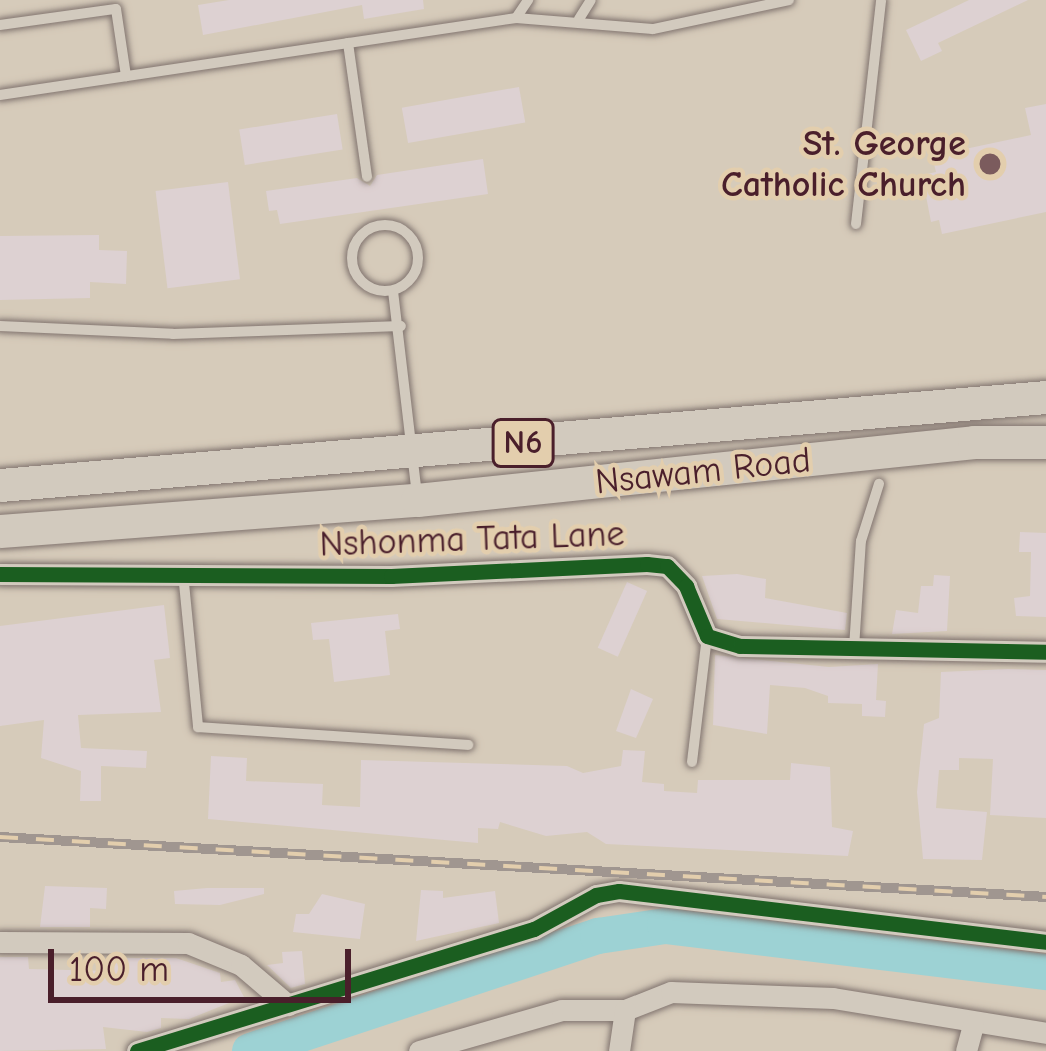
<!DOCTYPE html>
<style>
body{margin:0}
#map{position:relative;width:1046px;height:1051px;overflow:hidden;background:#d6cbba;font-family:"Comic Neue",sans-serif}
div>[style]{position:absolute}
.river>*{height:36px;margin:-18px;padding:0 18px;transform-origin:18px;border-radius:18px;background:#9dd2d4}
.building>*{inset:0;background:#ddd1d2;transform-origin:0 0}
.roads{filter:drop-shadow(0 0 3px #81746f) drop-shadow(0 0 3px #81746f)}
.service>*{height:10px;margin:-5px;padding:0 5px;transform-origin:5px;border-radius:5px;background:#d2cabe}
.service>.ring{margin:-5px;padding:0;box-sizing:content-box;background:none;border:10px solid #d2cabe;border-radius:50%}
.minor>*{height:21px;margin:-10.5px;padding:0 10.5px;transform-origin:10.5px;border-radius:10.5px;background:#d2cabe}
.trunk>*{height:33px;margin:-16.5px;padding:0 16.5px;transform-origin:16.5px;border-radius:16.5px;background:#d2cabe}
.rail>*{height:10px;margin-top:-5px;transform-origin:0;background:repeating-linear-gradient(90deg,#e3cead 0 18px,#a09690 0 36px);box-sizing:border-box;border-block:3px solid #a09690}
.cycleway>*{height:15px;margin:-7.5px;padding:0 7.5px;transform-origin:7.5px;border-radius:7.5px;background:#1b5e20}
.dots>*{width:33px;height:33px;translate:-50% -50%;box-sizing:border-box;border:6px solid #e3cead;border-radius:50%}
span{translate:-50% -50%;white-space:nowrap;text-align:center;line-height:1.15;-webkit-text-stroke:9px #e3cead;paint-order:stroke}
.shield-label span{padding:3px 9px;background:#e3cead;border:3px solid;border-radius:9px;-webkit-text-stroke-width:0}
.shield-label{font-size:33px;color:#4a1f2b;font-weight:700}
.poi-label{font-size:36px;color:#4a1f2b;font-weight:700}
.right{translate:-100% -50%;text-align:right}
.street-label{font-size:36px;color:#4a1f2b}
.scale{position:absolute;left:48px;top:949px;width:303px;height:54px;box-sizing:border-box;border:6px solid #4a1f2b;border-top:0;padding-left:15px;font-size:36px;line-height:42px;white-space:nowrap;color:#4a1f2b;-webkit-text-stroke:9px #e3cead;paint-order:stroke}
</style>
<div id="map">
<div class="river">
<i style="left:250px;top:1051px;width:367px;rotate:-18.3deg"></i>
<i style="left:598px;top:936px;width:68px;rotate:-8.5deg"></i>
<i style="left:665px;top:926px;width:384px;rotate:6.9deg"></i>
</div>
<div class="building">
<i style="clip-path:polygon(229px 0,423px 0,424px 9px,364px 19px,362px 5px,203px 35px,198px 5px)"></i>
<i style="clip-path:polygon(969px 0,1028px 0,938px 43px,942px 51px,921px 61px,906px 30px)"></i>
<i style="left:519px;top:87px;width:36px;height:119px;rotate:80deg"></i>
<i style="clip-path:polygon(1046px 104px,1046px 212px,942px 234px,939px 220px,931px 222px,922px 175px,936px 172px,932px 156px,1031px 135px,1025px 108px)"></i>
<i style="left:337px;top:114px;width:36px;height:99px;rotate:81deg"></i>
<i style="clip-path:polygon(483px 159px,488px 194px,280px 224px,277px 210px,269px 211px,266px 191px,357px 178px,370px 186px,377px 175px)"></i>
<i style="left:228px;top:182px;width:98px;height:73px;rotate:83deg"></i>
<i style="clip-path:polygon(99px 235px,99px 250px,127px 251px,126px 284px,90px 282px,90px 298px,0 300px,0 236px)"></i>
<i style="clip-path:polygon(1020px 532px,1046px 533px,1046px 617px,1016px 616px,1014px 598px,1030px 596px,1031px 552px,1019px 552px)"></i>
<i style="clip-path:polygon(737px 574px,766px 579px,765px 598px,847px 613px,845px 630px,717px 619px,702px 576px)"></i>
<i style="clip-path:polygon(934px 575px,950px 576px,947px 631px,892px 634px,896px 610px,918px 613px,921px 586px,933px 586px)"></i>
<i style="left:627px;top:582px;width:22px;height:72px;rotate:24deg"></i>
<i style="clip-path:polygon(164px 605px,170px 658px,154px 660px,161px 712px,78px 715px,81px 748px,147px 751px,146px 768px,101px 766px,101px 801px,80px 801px,81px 771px,41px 758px,44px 720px,0 726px,0 626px)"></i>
<i style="clip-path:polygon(398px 614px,400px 629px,385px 631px,390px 675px,334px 682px,329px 639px,313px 640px,311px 623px)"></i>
<i style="clip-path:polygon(715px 655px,829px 667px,878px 664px,876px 700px,886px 701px,885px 717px,862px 716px,862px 704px,828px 703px,828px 696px,805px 688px,770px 685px,767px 734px,713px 725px)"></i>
<i style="clip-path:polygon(1008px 669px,1046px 670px,1046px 818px,990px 815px,993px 759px,959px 758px,959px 770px,939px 770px,936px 808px,987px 812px,982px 860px,923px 859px,917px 792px,924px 724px,939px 718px,941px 672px)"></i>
<i style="clip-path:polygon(631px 689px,653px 699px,636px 738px,616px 731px)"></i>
<i style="clip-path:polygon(623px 750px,645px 751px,642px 782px,664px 784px,664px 791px,697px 793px,698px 780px,790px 780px,791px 763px,830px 767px,832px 827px,853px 831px,848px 856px,606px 844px,587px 832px,546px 836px,500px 822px,498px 829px,478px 828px,478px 843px,208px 819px,211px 756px,247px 758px,246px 781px,323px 784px,322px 805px,360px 807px,361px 760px,567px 766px,583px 773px,621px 766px)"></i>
<i style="clip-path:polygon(45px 886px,107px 888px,106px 909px,90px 908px,90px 927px,40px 927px)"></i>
<i style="clip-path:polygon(207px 888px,264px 888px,264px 894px,220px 905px,175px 904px,174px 891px)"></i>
<i style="clip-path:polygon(421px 890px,443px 891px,443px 898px,495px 891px,499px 923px,416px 941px)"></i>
<i style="clip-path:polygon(322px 894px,365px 904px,360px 939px,293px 932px,296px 914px,309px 914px)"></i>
<i style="clip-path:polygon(302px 951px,305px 984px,291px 988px,267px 965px,283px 963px,282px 952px)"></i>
<i style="clip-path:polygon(0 957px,28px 957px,29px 969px,109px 971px,109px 958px,176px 958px,220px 973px,221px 982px,235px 980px,244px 997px,189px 1019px,161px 1018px,161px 1028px,147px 1032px,103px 1027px,106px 1049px,0 1051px)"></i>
</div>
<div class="roads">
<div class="service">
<i style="left:516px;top:18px;width:22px;rotate:-56deg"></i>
<i style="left:579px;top:19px;width:22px;rotate:-58deg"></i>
<i style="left:0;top:25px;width:117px;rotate:-7.9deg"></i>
<i style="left:116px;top:9px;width:68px;rotate:81.5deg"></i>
<i style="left:348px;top:43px;width:135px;rotate:81.9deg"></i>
<i style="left:0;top:95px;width:522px;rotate:-8.49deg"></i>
<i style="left:516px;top:18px;width:137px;rotate:4.6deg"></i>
<i style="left:653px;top:29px;width:139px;rotate:-12deg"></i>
<i style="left:856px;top:224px;width:225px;rotate:-83.6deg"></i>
<i class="ring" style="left:352px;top:225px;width:56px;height:56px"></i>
<i style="left:393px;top:291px;width:206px;rotate:83.3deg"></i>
<i style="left:0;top:326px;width:173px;rotate:2.6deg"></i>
<i style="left:173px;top:334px;width:228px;rotate:-2deg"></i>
<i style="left:183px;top:573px;width:155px;rotate:84.4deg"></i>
<i style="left:198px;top:727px;width:271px;rotate:3.8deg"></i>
<i style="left:854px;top:648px;width:107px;rotate:-86.3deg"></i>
<i style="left:861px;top:541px;width:60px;rotate:-72.5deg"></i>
<i style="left:692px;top:762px;width:127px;rotate:-83.2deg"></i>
</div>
<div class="minor">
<i style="left:0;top:574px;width:391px;rotate:0.3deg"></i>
<i style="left:391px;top:576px;width:256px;rotate:-2.7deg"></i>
<i style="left:647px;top:564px;width:20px;rotate:6deg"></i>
<i style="left:667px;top:566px;width:28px;rotate:46deg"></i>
<i style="left:686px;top:586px;width:54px;rotate:67.2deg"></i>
<i style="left:707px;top:636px;width:34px;rotate:17deg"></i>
<i style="left:740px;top:646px;width:306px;rotate:1.1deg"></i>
<i style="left:0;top:942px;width:188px;rotate:0.3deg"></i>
<i style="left:188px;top:943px;width:57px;rotate:22.5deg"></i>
<i style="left:241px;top:965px;width:62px;rotate:40.4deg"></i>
<i style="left:137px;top:1051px;width:415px;rotate:-17.1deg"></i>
<i style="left:534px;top:929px;width:71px;rotate:-28.7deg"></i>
<i style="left:596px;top:895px;width:23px;rotate:-10deg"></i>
<i style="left:619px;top:891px;width:430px;rotate:6.8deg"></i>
<i style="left:419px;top:1051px;width:149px;rotate:-16deg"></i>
<i style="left:562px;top:1010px;width:63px"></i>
<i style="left:625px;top:1010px;width:49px;rotate:-21.4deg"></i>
<i style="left:671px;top:992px;width:162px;rotate:2.1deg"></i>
<i style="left:833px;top:998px;width:216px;rotate:9.3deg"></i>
<i style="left:619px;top:1051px;width:41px;rotate:-81.7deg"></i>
<i style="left:966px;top:1051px;width:27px;rotate:-75deg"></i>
</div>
<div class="trunk">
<i style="left:0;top:485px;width:1050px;rotate:-4.81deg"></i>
<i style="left:0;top:531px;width:418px;rotate:-4.3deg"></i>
<i style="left:417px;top:500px;width:560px;rotate:-5.94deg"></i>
<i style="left:974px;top:442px;width:72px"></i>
</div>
</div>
<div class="rail">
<i style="left:0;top:837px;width:1048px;rotate:3.28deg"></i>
</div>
<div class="cycleway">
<i style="left:0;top:574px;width:391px;rotate:0.3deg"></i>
<i style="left:391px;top:576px;width:256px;rotate:-2.7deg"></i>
<i style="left:647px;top:564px;width:20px;rotate:6deg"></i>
<i style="left:667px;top:566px;width:28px;rotate:46deg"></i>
<i style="left:686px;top:586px;width:54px;rotate:67.2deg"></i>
<i style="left:707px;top:636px;width:34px;rotate:17deg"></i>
<i style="left:740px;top:646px;width:306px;rotate:1.1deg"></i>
<i style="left:137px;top:1051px;width:415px;rotate:-17.1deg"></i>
<i style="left:534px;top:929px;width:71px;rotate:-28.7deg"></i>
<i style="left:596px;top:895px;width:23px;rotate:-10deg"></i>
<i style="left:619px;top:891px;width:430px;rotate:6.8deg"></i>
</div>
<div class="dots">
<i style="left:990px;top:164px;background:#7b5b5d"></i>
</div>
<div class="shield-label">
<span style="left:523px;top:443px">N6</span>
</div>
<div class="poi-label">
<span class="right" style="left:966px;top:164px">St. George<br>Catholic Church</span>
</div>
<div class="street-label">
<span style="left:703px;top:471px;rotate:-6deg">Nsawam Road</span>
<span style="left:472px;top:539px;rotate:-2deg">Nshonma Tata Lane</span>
</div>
<div class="scale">100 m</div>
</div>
